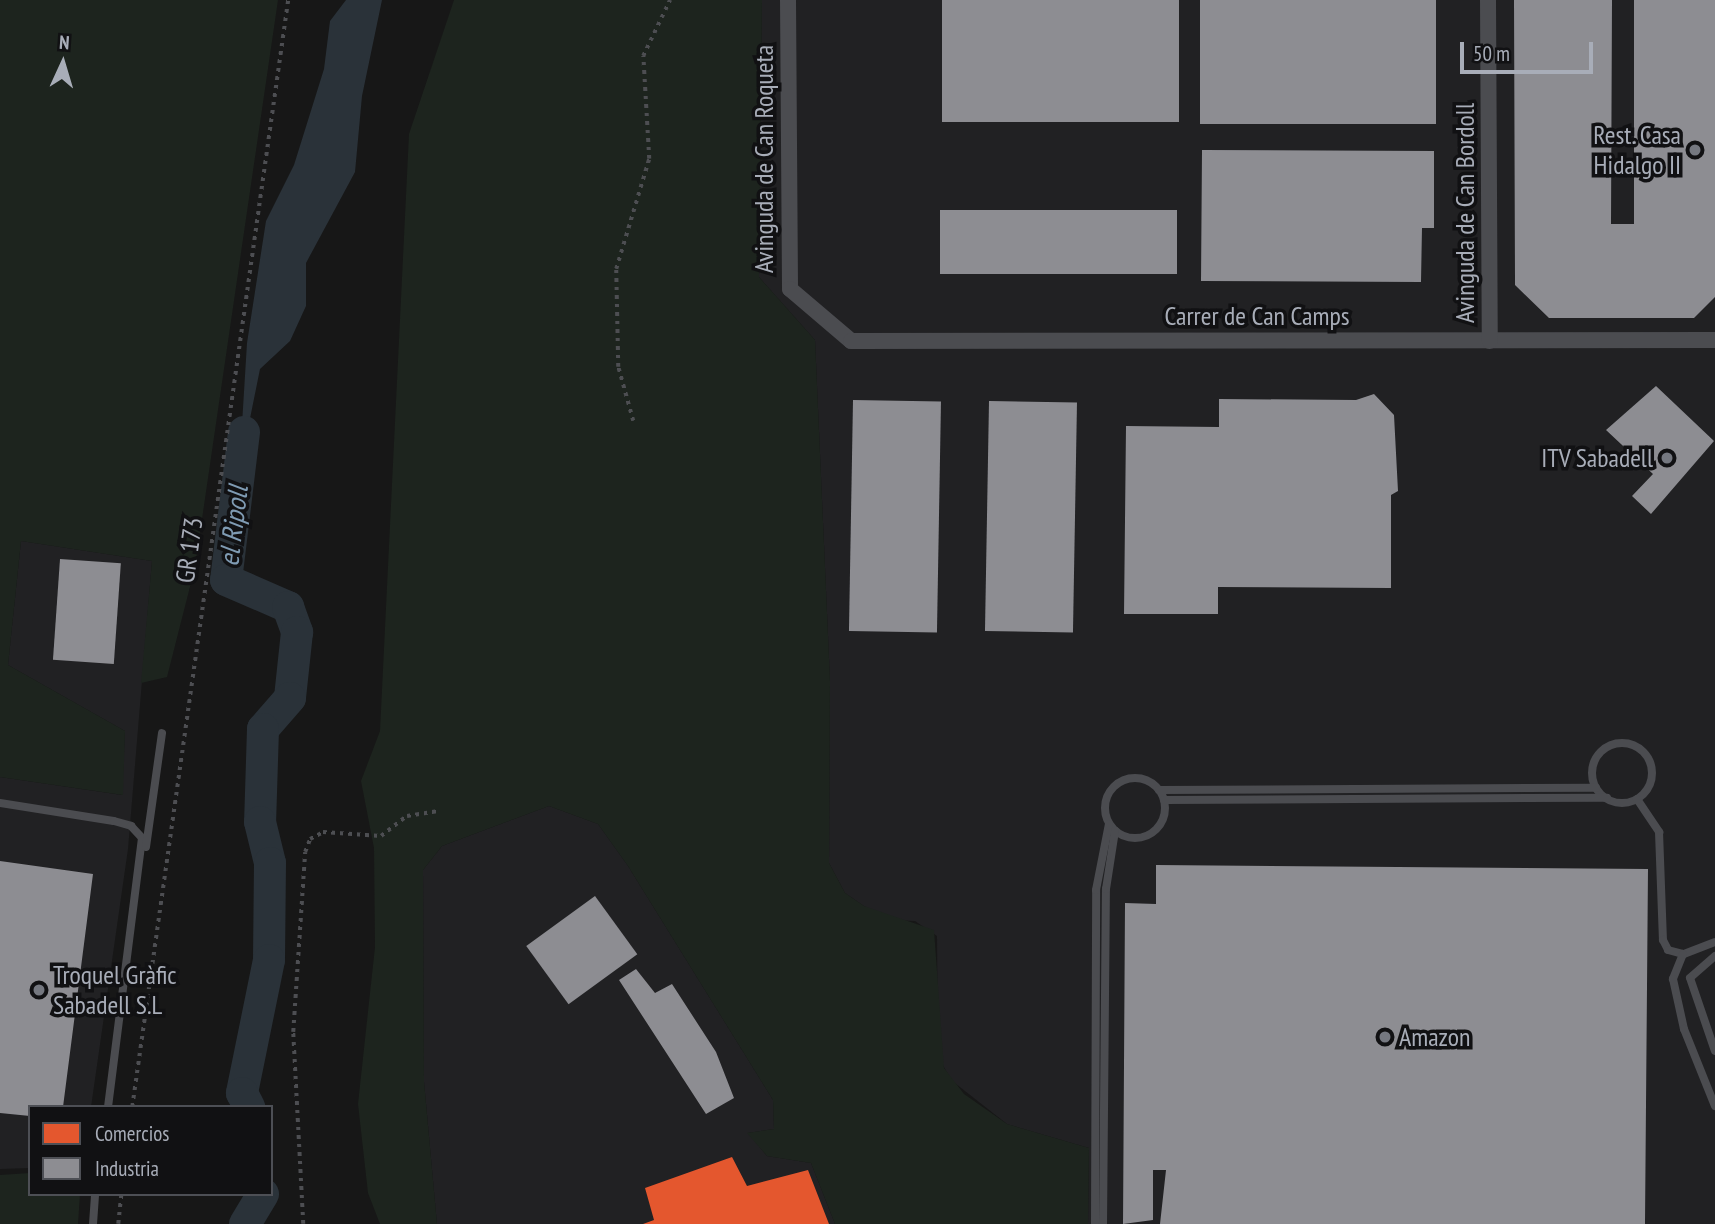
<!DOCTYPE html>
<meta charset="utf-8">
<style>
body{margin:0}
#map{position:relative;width:1715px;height:1224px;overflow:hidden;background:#171717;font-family:"PT Sans Narrow",sans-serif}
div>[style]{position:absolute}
.built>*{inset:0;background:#212123}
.green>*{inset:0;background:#1d241e}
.water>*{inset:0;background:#2a3239}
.shops>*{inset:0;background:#e4572e}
.industry>*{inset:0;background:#8d8d92;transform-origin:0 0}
.river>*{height:32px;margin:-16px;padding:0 16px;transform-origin:16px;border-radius:16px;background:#2a3239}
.path>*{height:3.5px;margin-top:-1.75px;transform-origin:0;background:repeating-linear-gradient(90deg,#4d4e52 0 3.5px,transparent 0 8.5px)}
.service>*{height:8px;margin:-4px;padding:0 4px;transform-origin:4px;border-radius:4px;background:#4b4c50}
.service>.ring{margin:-4px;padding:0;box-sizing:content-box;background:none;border:8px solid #4b4c50;border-radius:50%}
.minor>*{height:16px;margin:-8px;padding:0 8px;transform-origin:8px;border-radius:8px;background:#4b4c50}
.dots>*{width:19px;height:19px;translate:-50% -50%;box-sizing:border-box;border:4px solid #111113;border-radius:50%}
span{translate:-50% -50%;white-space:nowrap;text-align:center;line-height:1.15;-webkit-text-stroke:7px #111113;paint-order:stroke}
.poi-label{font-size:26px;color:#a8adb8}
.right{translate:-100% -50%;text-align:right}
.left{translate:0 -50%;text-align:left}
.street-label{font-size:26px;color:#a8adb8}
.water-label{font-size:28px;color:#7f9bb3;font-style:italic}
.legend{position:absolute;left:28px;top:1105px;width:245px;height:91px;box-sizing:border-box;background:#111113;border:2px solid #4d4f55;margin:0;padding:9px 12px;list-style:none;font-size:21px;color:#a8adb8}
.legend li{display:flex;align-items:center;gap:14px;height:35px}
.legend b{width:35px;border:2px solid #4d4f55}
.north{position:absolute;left:28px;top:28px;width:70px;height:70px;-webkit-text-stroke:5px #111113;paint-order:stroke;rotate:4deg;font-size:19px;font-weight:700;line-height:28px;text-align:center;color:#a8adb8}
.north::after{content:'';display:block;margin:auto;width:24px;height:32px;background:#a8adb8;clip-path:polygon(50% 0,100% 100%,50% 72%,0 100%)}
.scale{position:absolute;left:1460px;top:42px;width:133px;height:32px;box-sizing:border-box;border:4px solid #a8adb8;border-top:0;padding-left:9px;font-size:21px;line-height:24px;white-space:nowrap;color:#a8adb8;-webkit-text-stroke:5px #111113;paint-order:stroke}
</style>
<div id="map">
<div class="built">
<i style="clip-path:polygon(762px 0,1715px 0,1715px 1224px,1088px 1224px,1089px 1148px,1007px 1124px,951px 1080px,938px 1056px,937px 936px,915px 921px,888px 920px,864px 906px,845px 893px,829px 863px,830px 681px,815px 340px,759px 277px)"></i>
<i style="clip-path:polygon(21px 541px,152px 561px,128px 849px,91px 1107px,30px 1107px,30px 1168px,0 1169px,0 777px,122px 795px,125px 731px,8px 665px)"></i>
<i style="clip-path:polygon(549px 806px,598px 824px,628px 866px,773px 1100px,774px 1129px,748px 1133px,767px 1156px,811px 1163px,835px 1224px,437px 1224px,424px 1082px,423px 870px,442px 846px)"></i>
</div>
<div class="green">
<i style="clip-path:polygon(0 0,278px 0,195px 567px,167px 677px,141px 683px,152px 561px,21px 541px,8px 665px,125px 731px,123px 795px,0 777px)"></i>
<i style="clip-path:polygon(454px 0,762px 0,759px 277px,815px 340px,830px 681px,829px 863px,845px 893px,864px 906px,934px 930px,944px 1068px,964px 1094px,1007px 1124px,1089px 1148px,1088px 1224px,835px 1224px,811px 1163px,767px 1156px,747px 1133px,774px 1129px,773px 1100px,628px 866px,598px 824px,549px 806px,442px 846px,423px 870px,424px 1082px,437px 1224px,380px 1224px,368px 1193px,358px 1104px,375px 947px,374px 848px,361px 781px,380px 731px,409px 134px)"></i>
<i style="clip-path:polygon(30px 1173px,30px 1194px,80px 1194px,78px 1224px,0 1224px,0 1175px)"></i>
</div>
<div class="water">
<i style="clip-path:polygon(346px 0,382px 0,362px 96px,355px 172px,306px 263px,306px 306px,290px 341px,260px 369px,239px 473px,247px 343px,266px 221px,294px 165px,324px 69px,330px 21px)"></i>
</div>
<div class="shops">
<i style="clip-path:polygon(732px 1157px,747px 1186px,808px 1170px,829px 1224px,643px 1224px,654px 1220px,645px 1188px)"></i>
</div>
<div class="industry">
<i style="left:942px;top:0;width:237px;height:122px"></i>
<i style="left:1200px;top:0;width:236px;height:124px"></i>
<i style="clip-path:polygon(1514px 0,1612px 0,1611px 224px,1634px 224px,1634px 0,1715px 0,1715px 297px,1694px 318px,1549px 318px,1515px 285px)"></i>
<i style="clip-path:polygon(1202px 150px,1434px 151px,1434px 228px,1422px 228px,1421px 282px,1201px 281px)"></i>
<i style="left:940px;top:210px;width:237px;height:64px"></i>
<i style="clip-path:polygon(1656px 386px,1714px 441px,1651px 514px,1632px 496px,1653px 474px,1606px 430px)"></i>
<i style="clip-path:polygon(1374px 394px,1394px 415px,1398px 491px,1391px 495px,1391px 588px,1218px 587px,1218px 614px,1124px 614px,1126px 426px,1219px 427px,1219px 399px,1356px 400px)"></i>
<i style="left:853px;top:400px;width:88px;height:231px;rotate:1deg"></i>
<i style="left:989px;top:401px;width:88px;height:230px;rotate:1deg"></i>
<i style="left:60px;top:559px;width:61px;height:101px;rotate:4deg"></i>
<i style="clip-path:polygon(0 861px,93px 874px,63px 1107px,30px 1107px,30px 1116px,0 1113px)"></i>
<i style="clip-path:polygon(1156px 865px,1648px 869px,1645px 1224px,1160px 1224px,1166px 1170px,1153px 1170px,1153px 1220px,1123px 1224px,1125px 903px,1156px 904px)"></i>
<i style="left:595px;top:896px;width:72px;height:85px;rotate:54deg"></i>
<i style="clip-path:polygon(636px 969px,655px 993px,672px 984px,716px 1052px,734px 1098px,706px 1114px,619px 980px)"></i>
</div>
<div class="river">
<i style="left:244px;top:432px;width:149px;rotate:96.9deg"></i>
<i style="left:226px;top:580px;width:68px;rotate:23.5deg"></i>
<i style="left:288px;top:607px;width:27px;rotate:70deg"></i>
<i style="left:297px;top:632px;width:66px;rotate:96.1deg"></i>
<i style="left:290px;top:698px;width:41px;rotate:131.1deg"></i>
<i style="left:263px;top:729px;width:93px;rotate:91.8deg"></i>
<i style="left:260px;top:822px;width:42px;rotate:76.3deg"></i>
<i style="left:270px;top:863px;width:97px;rotate:90.6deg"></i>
<i style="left:269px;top:960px;width:136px;rotate:101.5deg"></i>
<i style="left:242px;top:1093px;width:16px;rotate:63deg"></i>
<i style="left:245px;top:1224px;width:35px;rotate:-59deg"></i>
</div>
<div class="path">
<i style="left:633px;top:421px;width:56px;rotate:-105.5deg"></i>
<i style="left:618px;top:367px;width:98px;rotate:-91.2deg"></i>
<i style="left:616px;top:269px;width:115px;rotate:-73.3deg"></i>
<i style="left:649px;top:159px;width:103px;rotate:-93.3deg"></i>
<i style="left:643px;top:56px;width:62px;rotate:-64.3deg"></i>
<i style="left:132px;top:1107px;width:1118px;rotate:-81.98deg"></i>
<i style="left:118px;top:1224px;width:30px;rotate:-84deg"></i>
<i style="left:303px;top:1224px;width:192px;rotate:-93deg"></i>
<i style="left:293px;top:1032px;width:180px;rotate:-86.2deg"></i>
<i style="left:305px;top:852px;width:14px;rotate:-69deg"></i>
<i style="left:310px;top:839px;width:15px;rotate:-28deg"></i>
<i style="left:323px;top:832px;width:58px;rotate:3.9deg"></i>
<i style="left:381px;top:836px;width:33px;rotate:-38deg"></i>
<i style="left:407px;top:816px;width:30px;rotate:-9deg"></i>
</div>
<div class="service">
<i class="ring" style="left:1592px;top:743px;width:52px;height:52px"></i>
<i class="ring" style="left:1105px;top:778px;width:52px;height:52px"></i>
<i style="left:1159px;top:790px;width:437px;rotate:-0.3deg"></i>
<i style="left:1637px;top:799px;width:40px;rotate:56deg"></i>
<i style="left:1659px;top:832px;width:108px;rotate:87.9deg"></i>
<i style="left:1663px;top:940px;width:11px;rotate:63deg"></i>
<i style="left:1668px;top:950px;width:16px;rotate:15deg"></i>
<i style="left:1164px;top:800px;width:443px;rotate:-0.3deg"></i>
<i style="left:0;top:803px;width:115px;rotate:9deg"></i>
<i style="left:114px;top:821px;width:18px;rotate:16deg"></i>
<i style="left:131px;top:826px;width:16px;rotate:47deg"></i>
<i style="left:142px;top:838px;width:271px;rotate:97.2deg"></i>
<i style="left:146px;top:847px;width:115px;rotate:-82deg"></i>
<i style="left:1715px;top:942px;width:34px;rotate:159deg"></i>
<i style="left:1683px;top:954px;width:27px;rotate:112deg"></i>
<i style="left:1673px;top:979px;width:51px;rotate:77.6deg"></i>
<i style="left:1684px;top:1029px;width:83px;rotate:68.1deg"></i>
<i style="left:1715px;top:956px;width:33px;rotate:139deg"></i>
<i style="left:1690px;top:978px;width:77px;rotate:71.1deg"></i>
<i style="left:93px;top:1224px;width:30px;rotate:-86deg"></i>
<i style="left:1095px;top:1224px;width:334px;rotate:-89.8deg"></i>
<i style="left:1096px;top:890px;width:67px;rotate:-78.9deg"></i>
<i style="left:1103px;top:1224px;width:335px;rotate:-89.5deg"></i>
<i style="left:1106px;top:889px;width:59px;rotate:-81.2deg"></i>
</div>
<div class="minor">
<i style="left:788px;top:0;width:289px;rotate:89.6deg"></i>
<i style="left:790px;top:289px;width:80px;rotate:40.4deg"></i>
<i style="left:851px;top:341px;width:864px;rotate:-0.07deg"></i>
<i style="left:1488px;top:0;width:341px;rotate:89.7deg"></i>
</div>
<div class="dots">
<i style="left:1695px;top:150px;background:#757880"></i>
<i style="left:1667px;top:458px;background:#757880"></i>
<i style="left:39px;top:990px;background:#757880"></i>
<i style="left:1385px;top:1037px;background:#757880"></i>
</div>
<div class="poi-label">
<span class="right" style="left:1681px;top:150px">Rest. Casa<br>Hidalgo II</span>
<span class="right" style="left:1653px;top:458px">ITV Sabadell</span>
<span class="left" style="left:53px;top:990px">Troquel Gràfic<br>Sabadell S.L</span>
<span class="left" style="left:1399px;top:1037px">Amazon</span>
</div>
<div class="street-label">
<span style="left:764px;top:159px;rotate:-90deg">Avinguda de Can Roqueta</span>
<span style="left:1465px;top:213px;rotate:-90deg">Avinguda de Can Bordoll</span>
<span style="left:1257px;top:316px">Carrer de Can Camps</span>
<span style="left:189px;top:550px;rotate:-82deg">GR 173</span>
</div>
<div class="water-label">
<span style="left:233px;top:526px;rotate:-83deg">el Ripoll</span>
</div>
<ul class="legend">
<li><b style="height:19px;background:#e4572e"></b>Comercios</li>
<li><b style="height:19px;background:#8d8d92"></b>Industria</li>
</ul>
<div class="north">N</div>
<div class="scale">50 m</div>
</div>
